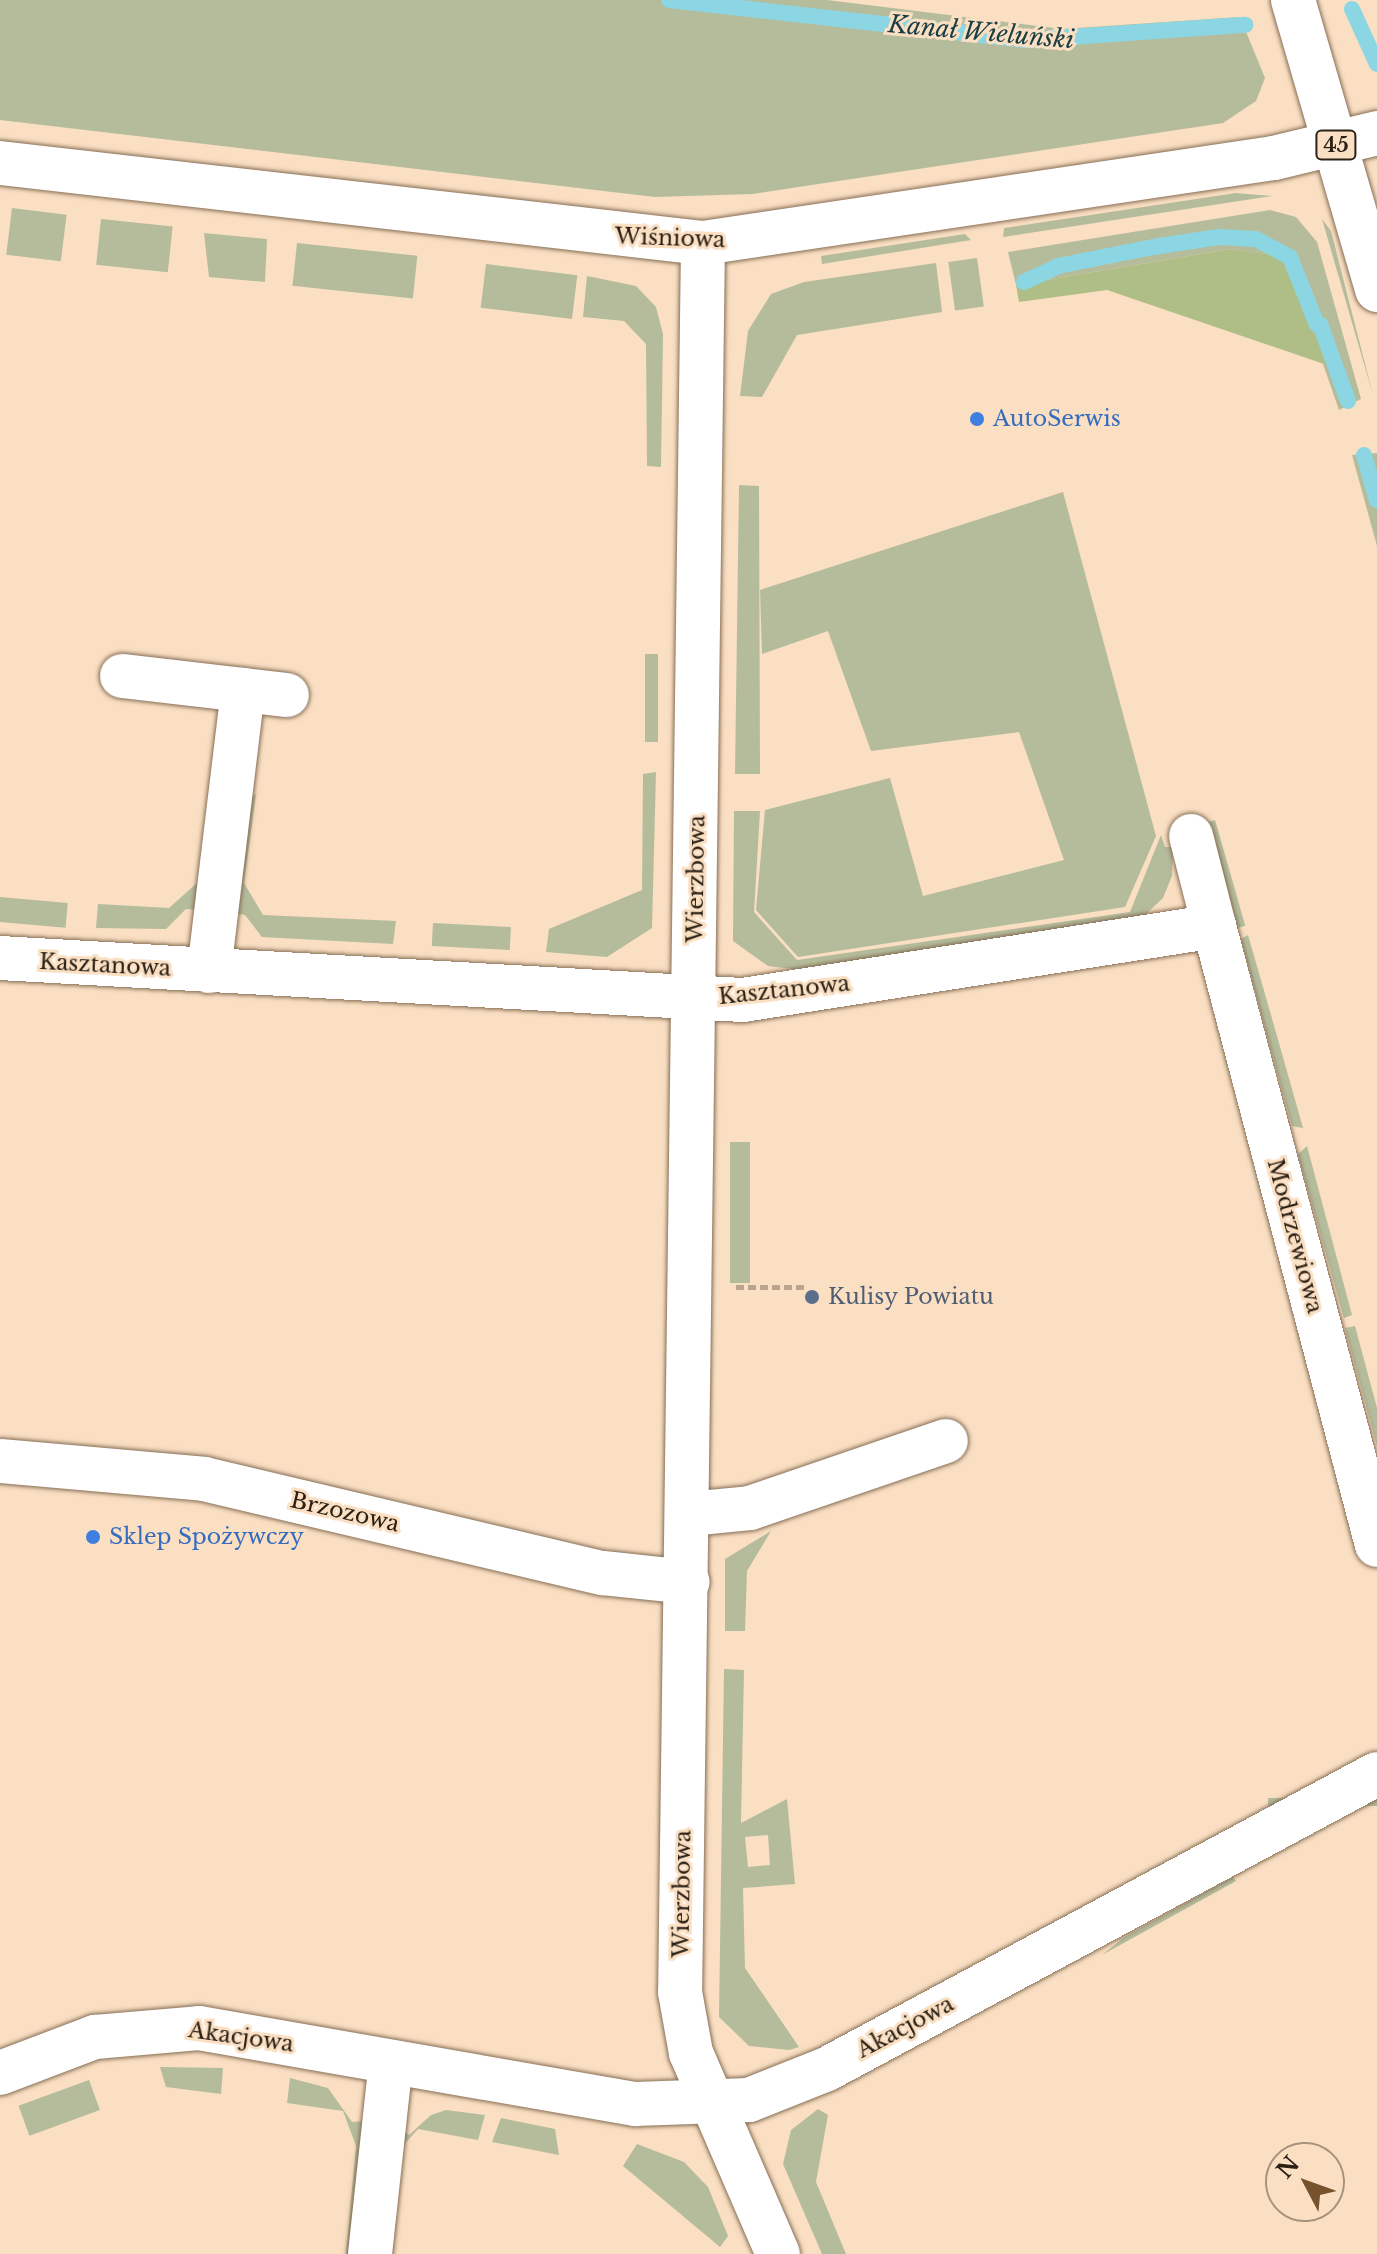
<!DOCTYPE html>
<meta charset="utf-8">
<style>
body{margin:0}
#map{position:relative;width:1377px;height:2254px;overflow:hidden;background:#fadfc3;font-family:"Libre Baskerville",serif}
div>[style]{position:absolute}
.green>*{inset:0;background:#b4bc9c;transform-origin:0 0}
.forest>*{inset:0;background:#afbd86}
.stream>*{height:16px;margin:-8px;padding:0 8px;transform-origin:8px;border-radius:8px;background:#8cd6e3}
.path>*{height:5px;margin-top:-2.5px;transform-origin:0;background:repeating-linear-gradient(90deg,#baa48e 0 8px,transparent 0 12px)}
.roads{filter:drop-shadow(0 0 2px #866e55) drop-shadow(0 0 2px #866e55)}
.minor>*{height:44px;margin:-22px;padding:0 22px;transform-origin:22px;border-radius:22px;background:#fff}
.primary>*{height:44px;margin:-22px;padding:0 22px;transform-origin:22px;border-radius:22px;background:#fff}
.dots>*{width:22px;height:22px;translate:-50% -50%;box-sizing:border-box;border:4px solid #fadfc3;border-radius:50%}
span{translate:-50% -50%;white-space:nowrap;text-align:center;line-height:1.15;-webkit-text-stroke:6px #fadfc3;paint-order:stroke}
.shield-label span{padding:2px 6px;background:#fadfc3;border:2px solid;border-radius:6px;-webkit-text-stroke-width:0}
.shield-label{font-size:20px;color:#2a2015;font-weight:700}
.street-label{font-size:22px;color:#2a2015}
.shop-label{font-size:22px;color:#366cbe}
.left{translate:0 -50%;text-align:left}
.service-label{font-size:22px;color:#4e5e75}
.water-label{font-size:24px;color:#193d43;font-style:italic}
.north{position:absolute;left:1265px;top:2142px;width:80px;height:80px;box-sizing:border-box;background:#fadfc3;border:2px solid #a7937d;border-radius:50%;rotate:311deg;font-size:22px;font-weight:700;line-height:32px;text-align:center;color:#2a2015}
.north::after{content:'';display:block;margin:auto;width:28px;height:36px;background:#77532d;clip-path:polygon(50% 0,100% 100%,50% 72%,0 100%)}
</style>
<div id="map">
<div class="green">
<i style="clip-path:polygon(0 0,827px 0,1062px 29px,1240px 17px,1265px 78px,1256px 101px,1223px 123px,752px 194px,655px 197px,0 120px)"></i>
<i style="clip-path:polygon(1236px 193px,1272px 196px,1003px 237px,1004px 228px)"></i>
<i style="left:12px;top:208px;width:55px;height:47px;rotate:7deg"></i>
<i style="clip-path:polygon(1270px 210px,1296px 217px,1317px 242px,1361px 399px,1339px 410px,1289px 266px,1274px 255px,1230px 249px,1016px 285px,1008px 252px)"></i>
<i style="left:101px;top:219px;width:72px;height:46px;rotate:6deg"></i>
<i style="clip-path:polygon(1322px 219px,1331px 231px,1373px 395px)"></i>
<i style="clip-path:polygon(204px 233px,267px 239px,265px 282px,209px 277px)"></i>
<i style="clip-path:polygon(965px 234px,971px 240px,822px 264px,821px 256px)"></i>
<i style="left:297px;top:243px;width:121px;height:43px;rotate:6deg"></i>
<i style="left:977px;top:258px;width:49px;height:29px;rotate:82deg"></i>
<i style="clip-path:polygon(936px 263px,942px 312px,797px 335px,762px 397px,740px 396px,748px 331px,771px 294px,804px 282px)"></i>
<i style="left:486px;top:264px;width:92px;height:44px;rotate:7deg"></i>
<i style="clip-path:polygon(587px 276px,636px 286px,656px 307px,663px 334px,661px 467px,647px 466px,646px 344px,624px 321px,583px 317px)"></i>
<i style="clip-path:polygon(1377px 453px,1377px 546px,1352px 455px)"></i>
<i style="clip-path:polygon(739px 485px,759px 486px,760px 774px,735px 774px)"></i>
<i style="clip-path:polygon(1063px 492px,1156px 836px,1125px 907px,798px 957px,756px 910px,765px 810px,890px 778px,923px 896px,1064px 860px,1019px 732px,871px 751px,828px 631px,762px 654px,760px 590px)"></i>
<i style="left:645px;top:654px;width:13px;height:88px"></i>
<i style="clip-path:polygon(656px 772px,652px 928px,607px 957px,546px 952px,549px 929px,642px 890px,643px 774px)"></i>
<i style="clip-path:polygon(256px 794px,244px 883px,263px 915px,396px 921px,393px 944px,262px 937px,245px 915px,233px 913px,245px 799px)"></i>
<i style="clip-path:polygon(734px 811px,760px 811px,754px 912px,797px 960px,1130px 912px,1161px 835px,1165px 847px,1173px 847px,1172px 876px,1163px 898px,1145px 915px,801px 970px,768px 966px,733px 941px)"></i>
<i style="left:1215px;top:820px;width:110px;height:8px;rotate:74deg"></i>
<i style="clip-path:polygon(198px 882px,197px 910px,186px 909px,166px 929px,96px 928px,98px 904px,169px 908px)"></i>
<i style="left:0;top:897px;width:68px;height:25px;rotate:5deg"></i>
<i style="left:433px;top:923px;width:78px;height:23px;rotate:3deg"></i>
<i style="clip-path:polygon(1248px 935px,1275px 1029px,1303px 1128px,1292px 1126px,1241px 939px)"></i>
<i style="left:730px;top:1142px;width:20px;height:141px"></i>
<i style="clip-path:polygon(1307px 1146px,1352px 1315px,1344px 1318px,1298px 1154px)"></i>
<i style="clip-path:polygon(1355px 1326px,1377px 1408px,1377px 1446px,1345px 1328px)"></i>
<i style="clip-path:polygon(771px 1531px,747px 1571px,745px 1631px,725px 1631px,725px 1559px)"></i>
<i style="clip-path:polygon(evenodd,724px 1669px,744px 1670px,741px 1823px,787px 1799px,795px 1884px,743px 1888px,745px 1968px,799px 2047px,789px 2050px,749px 2046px,719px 2017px,724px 1669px,768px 1835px,770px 1865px,748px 1867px,745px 1837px,768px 1835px)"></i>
<i style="left:1377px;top:1798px;width:8px;height:109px;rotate:90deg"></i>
<i style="clip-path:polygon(1233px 1877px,1236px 1881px,1102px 1955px,1123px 1938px)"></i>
<i style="clip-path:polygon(160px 2067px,223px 2068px,221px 2094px,166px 2087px)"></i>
<i style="clip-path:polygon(290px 2078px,328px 2088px,352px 2122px,363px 2121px,355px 2254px,346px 2254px,356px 2146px,343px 2111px,287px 2103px)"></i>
<i style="left:89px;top:2080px;width:32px;height:75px;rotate:70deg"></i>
<i style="clip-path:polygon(818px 2109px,828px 2115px,816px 2182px,846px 2254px,822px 2254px,783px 2164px,791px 2130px)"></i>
<i style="clip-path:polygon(446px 2110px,485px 2115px,478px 2140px,418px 2129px,399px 2150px,395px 2236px,387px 2228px,399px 2128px,409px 2135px,431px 2115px)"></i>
<i style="clip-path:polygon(501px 2118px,555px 2129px,559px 2155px,492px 2142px)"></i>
<i style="clip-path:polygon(637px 2144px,684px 2162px,708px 2187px,728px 2236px,720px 2247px,623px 2166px)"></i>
</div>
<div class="forest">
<i style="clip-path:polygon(1230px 249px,1275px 255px,1289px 266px,1327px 365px,1107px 290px,1019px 302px,1016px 285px)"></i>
</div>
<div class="stream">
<i style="left:669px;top:0;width:361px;rotate:6.4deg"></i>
<i style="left:1028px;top:40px;width:218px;rotate:-4deg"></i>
<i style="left:1352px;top:9px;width:60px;rotate:65.6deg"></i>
<i style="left:1024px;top:282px;width:38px;rotate:-25deg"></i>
<i style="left:1058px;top:266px;width:97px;rotate:-11.3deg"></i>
<i style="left:1153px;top:247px;width:66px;rotate:-8.7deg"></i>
<i style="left:1218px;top:237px;width:38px;rotate:3deg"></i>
<i style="left:1256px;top:239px;width:38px;rotate:28deg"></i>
<i style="left:1290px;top:257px;width:73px;rotate:68.3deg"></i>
<i style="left:1320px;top:324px;width:82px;rotate:70deg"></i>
<i style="left:1364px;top:455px;width:47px;rotate:73.9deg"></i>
</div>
<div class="path">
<i style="left:736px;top:1287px;width:71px"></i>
</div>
<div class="roads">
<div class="minor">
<i style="left:0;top:163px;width:708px;rotate:6.49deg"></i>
<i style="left:703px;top:243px;width:577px;rotate:-8.47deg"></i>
<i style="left:1274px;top:158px;width:106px;rotate:-13.6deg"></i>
<i style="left:703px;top:243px;width:1749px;rotate:90.75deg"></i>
<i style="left:680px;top:1992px;width:62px;rotate:79.8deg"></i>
<i style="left:691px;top:2053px;width:219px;rotate:66.6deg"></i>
<i style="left:122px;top:676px;width:166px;rotate:6.6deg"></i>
<i style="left:1214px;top:926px;width:640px;rotate:75.25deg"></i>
<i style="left:0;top:958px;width:744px;rotate:3.24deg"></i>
<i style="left:743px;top:1000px;width:477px;rotate:-8.9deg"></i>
<i style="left:1214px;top:926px;width:93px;rotate:-104.3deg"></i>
<i style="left:209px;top:971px;width:283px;rotate:-83.1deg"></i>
<i style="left:0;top:1461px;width:205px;rotate:5deg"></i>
<i style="left:204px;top:1479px;width:410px;rotate:13.3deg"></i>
<i style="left:603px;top:1573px;width:85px;rotate:6deg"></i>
<i style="left:689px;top:1514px;width:61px;rotate:-5.6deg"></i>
<i style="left:750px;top:1508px;width:207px;rotate:-18.9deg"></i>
<i style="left:0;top:2073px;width:102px;rotate:-20.8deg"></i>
<i style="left:95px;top:2037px;width:104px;rotate:-4.9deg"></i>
<i style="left:199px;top:2028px;width:443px;rotate:9.9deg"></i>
<i style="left:635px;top:2104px;width:114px;rotate:-2deg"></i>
<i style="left:749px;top:2100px;width:84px;rotate:-21.7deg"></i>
<i style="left:827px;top:2069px;width:624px;rotate:-28.21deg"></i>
<i style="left:370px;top:2254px;width:193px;rotate:-83.8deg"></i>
</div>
<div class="primary">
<i style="left:1293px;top:0;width:302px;rotate:73.8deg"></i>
</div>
</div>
<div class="dots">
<i style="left:977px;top:419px;background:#3f7fe0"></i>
<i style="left:812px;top:1297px;background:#5c6f8a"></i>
<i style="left:93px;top:1537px;background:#3f7fe0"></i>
</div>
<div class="shield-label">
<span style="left:1336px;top:145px">45</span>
</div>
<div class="street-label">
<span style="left:670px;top:238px;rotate:2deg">Wiśniowa</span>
<span style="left:696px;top:879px;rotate:-89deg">Wierzbowa</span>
<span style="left:105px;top:965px;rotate:3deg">Kasztanowa</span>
<span style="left:784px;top:990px;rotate:-6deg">Kasztanowa</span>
<span style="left:1295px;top:1236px;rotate:75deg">Modrzewiowa</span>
<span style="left:345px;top:1512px;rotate:13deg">Brzozowa</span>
<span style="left:682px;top:1894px;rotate:-89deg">Wierzbowa</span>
<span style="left:905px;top:2027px;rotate:-28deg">Akacjowa</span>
<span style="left:241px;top:2037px;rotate:8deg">Akacjowa</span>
</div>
<div class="shop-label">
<span class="left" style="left:993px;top:419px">AutoSerwis</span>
<span class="left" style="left:109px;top:1537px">Sklep Spożywczy</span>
</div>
<div class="service-label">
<span class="left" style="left:828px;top:1297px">Kulisy Powiatu</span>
</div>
<div class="water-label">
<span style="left:981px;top:32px;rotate:5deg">Kanał Wieluński</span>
</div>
<div class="north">N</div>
</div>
